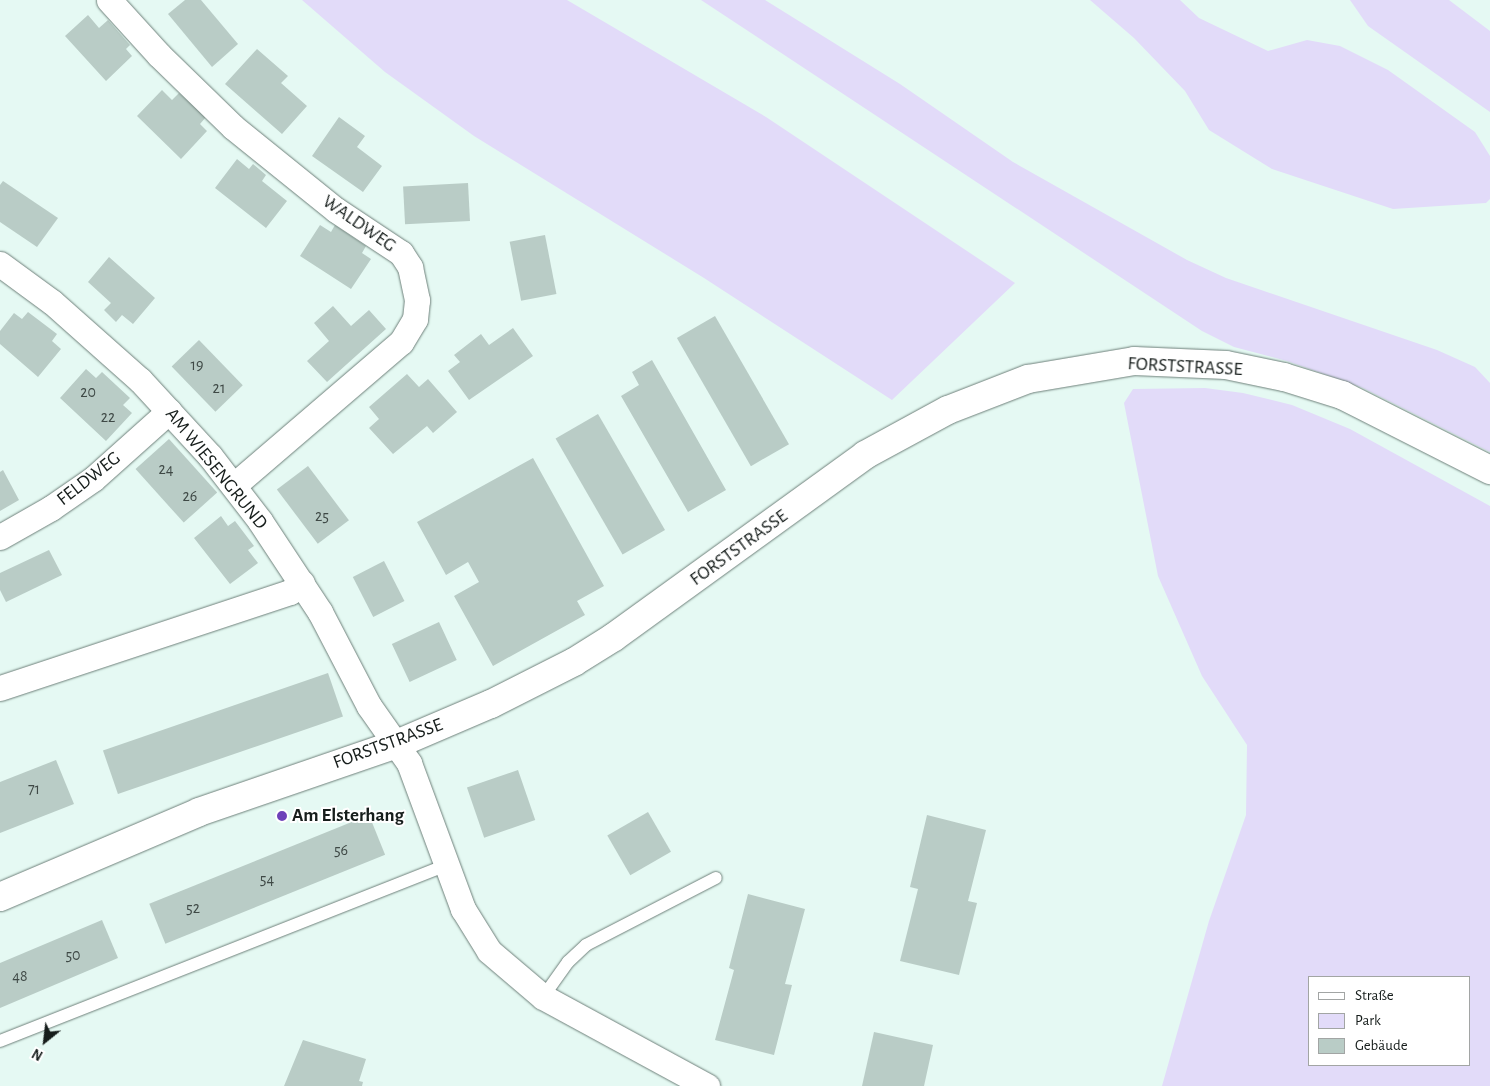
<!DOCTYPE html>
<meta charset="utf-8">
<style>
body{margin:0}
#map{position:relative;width:1490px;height:1086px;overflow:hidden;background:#e5f9f3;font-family:"Alegreya Sans",sans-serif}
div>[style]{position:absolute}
.green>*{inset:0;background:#e2dbf9}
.building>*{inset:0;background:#b9ccc6;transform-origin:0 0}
.roads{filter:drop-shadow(0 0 1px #6e807a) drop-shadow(0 0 1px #6e807a)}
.service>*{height:12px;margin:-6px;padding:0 6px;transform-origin:6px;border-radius:6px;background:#fff}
.minor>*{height:25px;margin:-12.5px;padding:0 12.5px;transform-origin:12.5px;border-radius:12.5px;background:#fff}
.tertiary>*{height:28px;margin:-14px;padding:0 14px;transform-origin:14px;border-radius:14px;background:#fff}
.dots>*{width:14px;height:14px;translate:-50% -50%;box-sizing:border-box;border:2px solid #fff;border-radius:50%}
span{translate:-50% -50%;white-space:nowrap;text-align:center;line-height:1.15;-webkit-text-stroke:4px #fff;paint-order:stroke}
.number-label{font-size:16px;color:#3f4946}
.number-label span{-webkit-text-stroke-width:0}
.street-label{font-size:19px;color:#161d1b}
.poi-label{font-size:19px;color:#161d1b;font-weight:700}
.left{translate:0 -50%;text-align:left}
.legend{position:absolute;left:1308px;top:976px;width:162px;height:90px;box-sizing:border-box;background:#fff;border:1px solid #a2a5a4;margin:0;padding:6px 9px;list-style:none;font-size:15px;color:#161d1b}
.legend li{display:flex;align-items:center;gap:10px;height:25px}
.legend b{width:25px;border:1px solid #a2a5a4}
.north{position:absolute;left:20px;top:1016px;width:50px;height:50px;-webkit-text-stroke:4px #fff;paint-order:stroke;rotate:209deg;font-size:14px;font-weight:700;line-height:20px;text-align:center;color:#161d1b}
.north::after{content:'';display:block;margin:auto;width:18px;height:22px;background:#161d1b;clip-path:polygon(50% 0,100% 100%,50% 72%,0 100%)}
</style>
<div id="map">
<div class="green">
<i style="clip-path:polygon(302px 0,567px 0,766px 117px,1015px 283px,892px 400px,704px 278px,474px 136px,385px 72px)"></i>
<i style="clip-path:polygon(701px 0,765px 0,900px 84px,1013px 162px,1187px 260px,1226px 278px,1437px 350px,1475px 367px,1490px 383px,1490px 452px,1363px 388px,1287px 361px,1234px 347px,1202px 331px)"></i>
<i style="clip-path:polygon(1090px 0,1180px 0,1199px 18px,1268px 51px,1307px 40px,1340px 46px,1388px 70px,1475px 132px,1490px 156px,1490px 199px,1486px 203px,1393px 209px,1272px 169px,1209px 130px,1185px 91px,1134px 38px)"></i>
<i style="clip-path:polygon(1350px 0,1449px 0,1490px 31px,1490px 112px,1368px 26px)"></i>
<i style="clip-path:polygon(evenodd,1205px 388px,1243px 393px,1292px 405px,1350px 429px,1490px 506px,1490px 1086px,1162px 1086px,1209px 921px,1246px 815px,1247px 745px,1202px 676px,1158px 576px,1124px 403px,1133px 389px,1205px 388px,1309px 977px,1469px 977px,1469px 1065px,1309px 1065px,1309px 977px)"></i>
</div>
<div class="building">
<i style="clip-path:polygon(185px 0,201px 0,238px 44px,212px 67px,168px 14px)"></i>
<i style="clip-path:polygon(88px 15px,99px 28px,108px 20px,130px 45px,126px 49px,132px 56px,106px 81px,65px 36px)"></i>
<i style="clip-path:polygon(257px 49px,288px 76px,281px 83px,307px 106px,282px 134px,225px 84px)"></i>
<i style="clip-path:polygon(162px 90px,172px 100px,179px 93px,206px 117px,200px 124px,207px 131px,181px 159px,137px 116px)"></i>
<i style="clip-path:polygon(339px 117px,365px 136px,357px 147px,382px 166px,363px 192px,312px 156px)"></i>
<i style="clip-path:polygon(237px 159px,249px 169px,253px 164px,266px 175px,262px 181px,287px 201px,266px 228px,215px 188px)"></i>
<i style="clip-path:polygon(3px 181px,58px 218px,37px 247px,0 222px,0 185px)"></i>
<i style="left:468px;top:183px;width:38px;height:65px;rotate:87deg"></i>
<i style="clip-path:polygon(320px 225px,331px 232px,335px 225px,366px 246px,362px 253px,371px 259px,351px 289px,300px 256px)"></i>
<i style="left:545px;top:235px;width:60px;height:36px;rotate:79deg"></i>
<i style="clip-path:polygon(109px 257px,155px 298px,133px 324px,122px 315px,116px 322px,104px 310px,111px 303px,88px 282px)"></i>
<i style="clip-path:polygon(333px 306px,351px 326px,369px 310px,386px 329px,327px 382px,307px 361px,329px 341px,314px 323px)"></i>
<i style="clip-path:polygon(28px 312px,57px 334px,52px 341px,61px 349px,38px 377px,0 344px,0 331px,14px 313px,22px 319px)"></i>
<i style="left:715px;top:316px;width:148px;height:44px;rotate:60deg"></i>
<i style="clip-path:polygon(513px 328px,533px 356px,469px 400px,448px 371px,460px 362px,454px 355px,481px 334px,489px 345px)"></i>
<i style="left:199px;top:340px;width:63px;height:38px;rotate:46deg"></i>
<i style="clip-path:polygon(652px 360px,726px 490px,688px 512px,621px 396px,639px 385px,632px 372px)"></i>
<i style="clip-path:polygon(86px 369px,96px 378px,102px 372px,130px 398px,123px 405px,132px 413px,106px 441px,60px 398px)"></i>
<i style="clip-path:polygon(407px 374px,419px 387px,428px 379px,457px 412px,433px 433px,427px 426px,393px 454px,369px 428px,379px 419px,369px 407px)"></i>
<i style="left:598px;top:414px;width:134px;height:49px;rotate:60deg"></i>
<i style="left:169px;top:439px;width:72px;height:45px;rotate:48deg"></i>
<i style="clip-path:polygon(533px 458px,604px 586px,577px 601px,585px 615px,493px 666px,454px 596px,479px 582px,468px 562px,446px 575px,417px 522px)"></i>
<i style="left:308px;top:466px;width:68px;height:39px;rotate:53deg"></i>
<i style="clip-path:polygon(3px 470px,19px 500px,0 511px,0 472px)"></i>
<i style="clip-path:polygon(221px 516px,228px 526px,235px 521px,254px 546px,248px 550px,258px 563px,230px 584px,194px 538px)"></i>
<i style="clip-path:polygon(49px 550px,62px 575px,6px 602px,0 590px,0 573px)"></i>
<i style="left:384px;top:561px;width:45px;height:35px;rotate:63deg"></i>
<i style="left:439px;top:622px;width:42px;height:52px;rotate:65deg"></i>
<i style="left:328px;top:673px;width:46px;height:238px;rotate:71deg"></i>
<i style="clip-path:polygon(56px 760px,74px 804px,0 833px,0 782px)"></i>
<i style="left:518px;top:770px;width:53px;height:54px;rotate:71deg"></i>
<i style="left:648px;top:812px;width:46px;height:47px;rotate:60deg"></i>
<i style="left:369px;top:815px;width:43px;height:237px;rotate:68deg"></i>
<i style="clip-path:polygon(927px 815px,986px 830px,968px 901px,977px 903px,959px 975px,900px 961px,918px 889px,910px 887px)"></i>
<i style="clip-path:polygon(748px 894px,805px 909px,785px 984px,792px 985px,774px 1055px,715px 1040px,734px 970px,729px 968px)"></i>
<i style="clip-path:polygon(102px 920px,118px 958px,0 1008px,0 963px)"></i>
<i style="clip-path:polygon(874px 1032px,933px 1045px,924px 1086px,862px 1086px)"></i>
<i style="clip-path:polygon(303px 1040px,366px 1059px,359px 1081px,363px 1082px,362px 1086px,284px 1086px)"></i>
</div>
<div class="roads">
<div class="service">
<i style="left:543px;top:997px;width:43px;rotate:-54.5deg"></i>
<i style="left:568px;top:962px;width:25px;rotate:-43deg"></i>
<i style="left:586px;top:945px;width:146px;rotate:-27.3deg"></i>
<i style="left:0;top:1041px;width:479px;rotate:-21.5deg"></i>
</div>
<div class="minor">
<i style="left:109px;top:0;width:74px;rotate:47.7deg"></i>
<i style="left:159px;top:55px;width:103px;rotate:44.2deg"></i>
<i style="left:233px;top:127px;width:132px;rotate:38.9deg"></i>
<i style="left:336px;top:210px;width:78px;rotate:33.5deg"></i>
<i style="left:401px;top:253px;width:17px;rotate:57deg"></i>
<i style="left:410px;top:267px;width:34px;rotate:78deg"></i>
<i style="left:417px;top:300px;width:19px;rotate:96deg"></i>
<i style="left:415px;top:319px;width:27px;rotate:121deg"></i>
<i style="left:401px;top:342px;width:220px;rotate:139.4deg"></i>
<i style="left:0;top:264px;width:64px;rotate:36.2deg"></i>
<i style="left:52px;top:302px;width:118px;rotate:41.6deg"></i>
<i style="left:140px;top:380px;width:103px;rotate:47.4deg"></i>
<i style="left:210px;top:456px;width:82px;rotate:52.4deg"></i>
<i style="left:260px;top:521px;width:109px;rotate:56.6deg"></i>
<i style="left:320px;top:612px;width:106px;rotate:62.5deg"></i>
<i style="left:369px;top:706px;width:70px;rotate:54.9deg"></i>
<i style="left:409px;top:763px;width:156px;rotate:69.7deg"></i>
<i style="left:463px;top:909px;width:49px;rotate:58.2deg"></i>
<i style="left:489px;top:951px;width:71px;rotate:40.4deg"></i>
<i style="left:543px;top:997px;width:187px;rotate:28.5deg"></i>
<i style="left:0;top:537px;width:59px;rotate:-29.6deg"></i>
<i style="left:51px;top:508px;width:51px;rotate:-34.6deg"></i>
<i style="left:93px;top:479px;width:102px;rotate:-41.8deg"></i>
<i style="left:0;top:688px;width:305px;rotate:-18.3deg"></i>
<i style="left:290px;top:592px;width:15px;rotate:-37deg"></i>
</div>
<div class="tertiary">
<i style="left:0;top:897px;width:216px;rotate:-23.1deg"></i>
<i style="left:199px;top:812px;width:209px;rotate:-19deg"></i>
<i style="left:397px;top:744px;width:102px;rotate:-23.1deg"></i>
<i style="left:491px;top:704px;width:93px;rotate:-26.8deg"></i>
<i style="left:574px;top:662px;width:47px;rotate:-32deg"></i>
<i style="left:614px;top:637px;width:310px;rotate:-35.9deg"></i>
<i style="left:865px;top:455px;width:94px;rotate:-28.5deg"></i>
<i style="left:948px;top:410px;width:86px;rotate:-21.2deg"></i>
<i style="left:1028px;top:379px;width:108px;rotate:-9.6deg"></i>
<i style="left:1134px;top:361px;width:92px;rotate:2.5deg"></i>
<i style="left:1226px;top:365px;width:59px;rotate:11.7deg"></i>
<i style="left:1284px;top:377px;width:61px;rotate:17.2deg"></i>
<i style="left:1342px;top:395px;width:166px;rotate:26.9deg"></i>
</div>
</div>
<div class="dots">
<i style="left:282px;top:816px;background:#6e41b9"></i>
</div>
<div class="number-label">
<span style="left:197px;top:365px">19</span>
<span style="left:219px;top:388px">21</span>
<span style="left:88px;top:392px">20</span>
<span style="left:108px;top:417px">22</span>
<span style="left:166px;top:469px">24</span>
<span style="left:190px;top:496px">26</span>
<span style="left:322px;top:516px">25</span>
<span style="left:34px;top:789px">71</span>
<span style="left:341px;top:850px">56</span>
<span style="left:267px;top:879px">54</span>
<span style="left:193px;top:908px">52</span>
<span style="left:73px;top:955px">50</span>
<span style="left:20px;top:976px">48</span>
</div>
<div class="street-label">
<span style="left:359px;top:224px;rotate:35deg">WALDWEG</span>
<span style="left:1185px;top:367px;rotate:3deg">FORSTSTRASSE</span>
<span style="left:216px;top:469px;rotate:51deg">AM WIESENGRUND</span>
<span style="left:89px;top:479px;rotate:-38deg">FELDWEG</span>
<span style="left:739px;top:548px;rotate:-36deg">FORSTSTRASSE</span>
<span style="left:388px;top:744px;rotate:-20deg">FORSTSTRASSE</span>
</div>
<div class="poi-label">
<span class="left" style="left:292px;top:816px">Am Elsterhang</span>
</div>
<ul class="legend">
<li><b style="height:6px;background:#fff"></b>Straße</li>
<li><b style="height:14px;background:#e2dbf9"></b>Park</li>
<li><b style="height:14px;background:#b9ccc6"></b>Gebäude</li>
</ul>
<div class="north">N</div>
</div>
